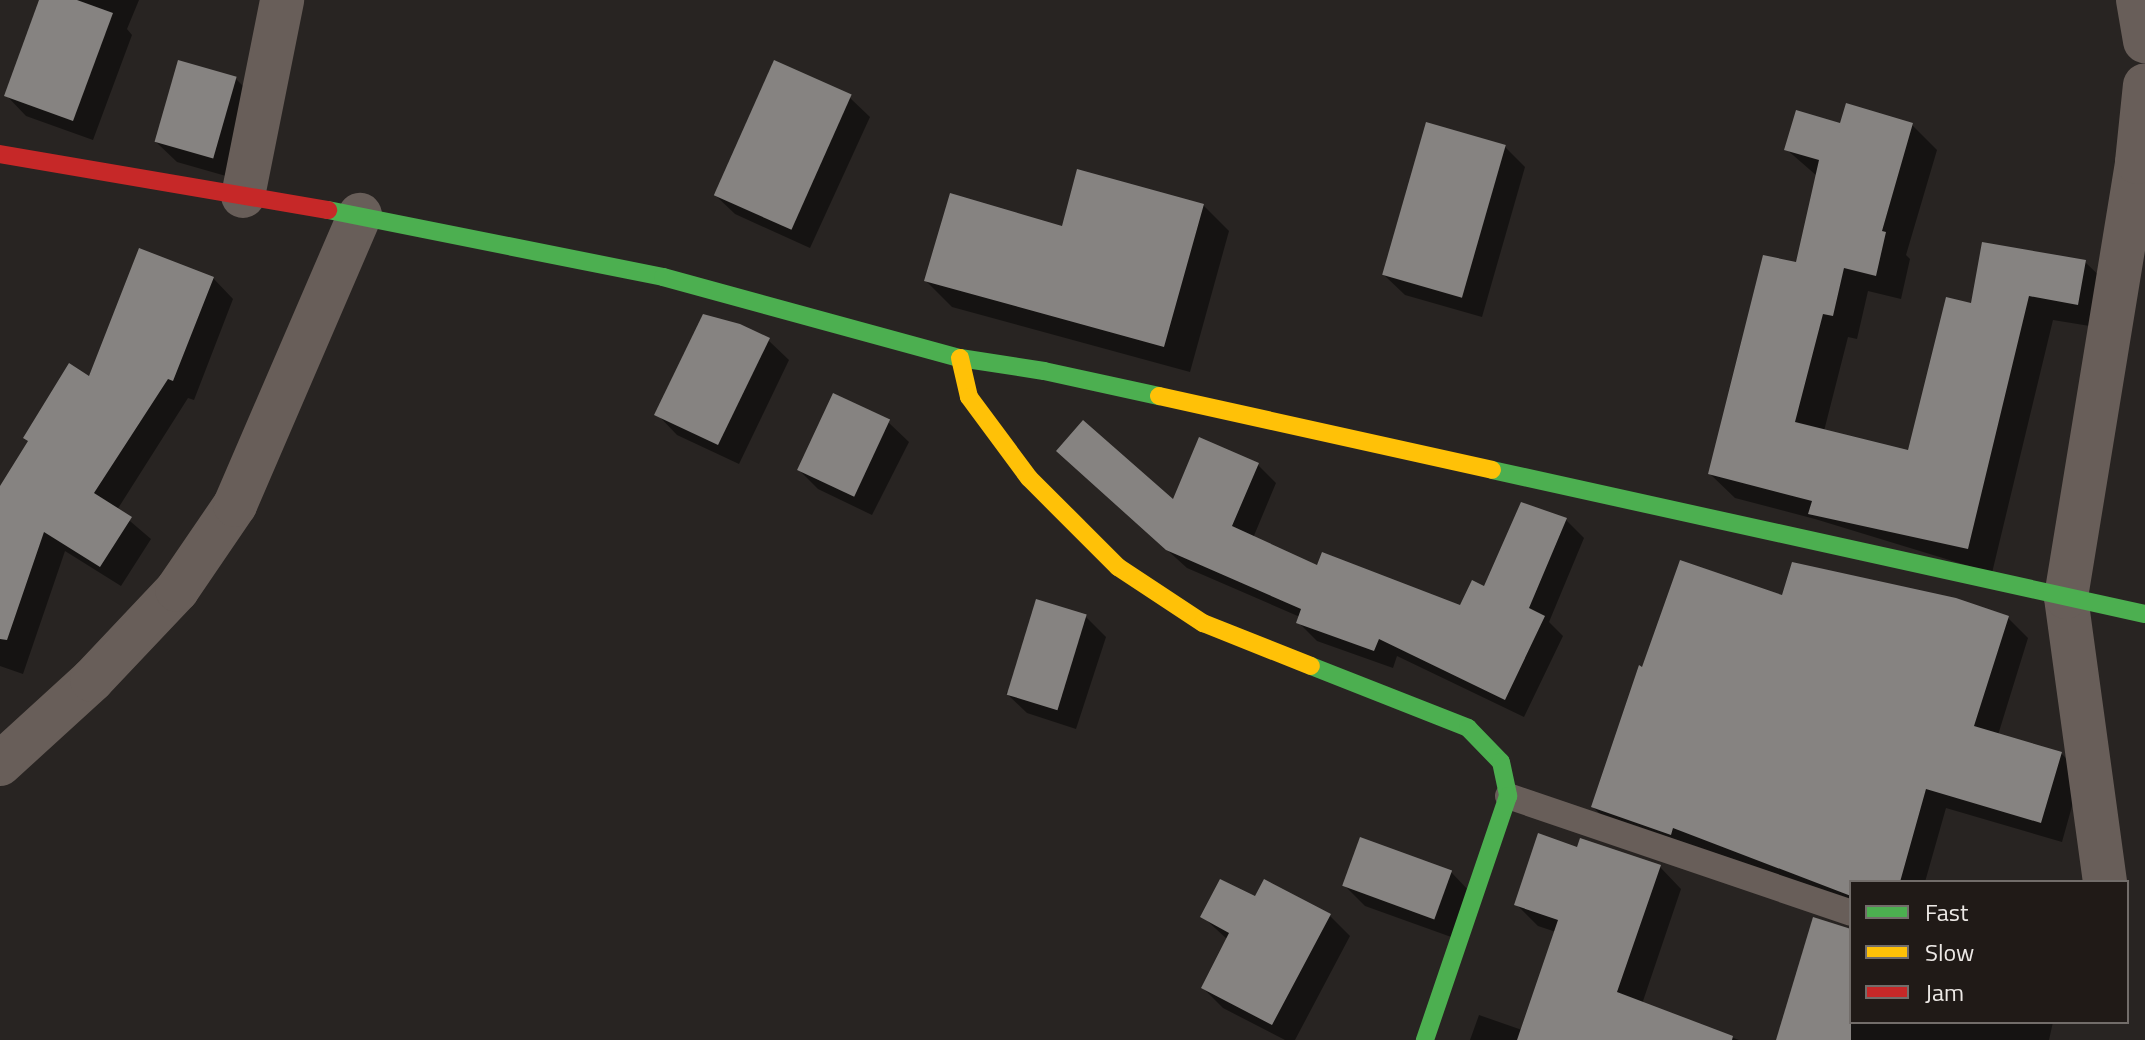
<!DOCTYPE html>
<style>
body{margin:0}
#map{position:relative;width:2145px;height:1040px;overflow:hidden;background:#282422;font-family:"Titillium Web",sans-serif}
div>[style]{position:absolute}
.shadow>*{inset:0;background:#0007}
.building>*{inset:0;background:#868381;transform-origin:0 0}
.lane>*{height:26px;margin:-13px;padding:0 13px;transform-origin:13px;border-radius:13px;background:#685e59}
.street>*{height:44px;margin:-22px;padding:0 22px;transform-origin:22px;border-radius:22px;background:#685e59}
.fast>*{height:18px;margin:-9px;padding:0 9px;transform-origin:9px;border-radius:9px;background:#4caf50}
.slow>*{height:18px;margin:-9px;padding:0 9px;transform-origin:9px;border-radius:9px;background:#ffc107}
.jam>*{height:18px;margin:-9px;padding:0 9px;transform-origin:9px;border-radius:9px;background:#c62828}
span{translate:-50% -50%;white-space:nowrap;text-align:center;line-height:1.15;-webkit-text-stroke:8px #201a17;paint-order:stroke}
.legend{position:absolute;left:1849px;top:880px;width:280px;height:144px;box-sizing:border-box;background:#201a17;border:2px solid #726d6a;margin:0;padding:10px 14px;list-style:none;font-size:24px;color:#ede9e6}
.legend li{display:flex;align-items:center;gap:16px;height:40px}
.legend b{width:40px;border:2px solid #726d6a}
</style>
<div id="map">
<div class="shadow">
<i style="clip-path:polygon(41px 0,139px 0,127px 29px,132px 35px,93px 140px,26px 116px,6px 95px)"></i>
<i style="clip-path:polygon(236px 79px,256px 99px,233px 178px,177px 162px,156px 142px)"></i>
<i style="clip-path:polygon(849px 97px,870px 117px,810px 248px,735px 214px,714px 194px)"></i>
<i style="clip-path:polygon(1912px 125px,1937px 150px,1906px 255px,1910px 259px,1901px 299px,1868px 291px,1857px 339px,1848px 337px,1824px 431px,1910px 453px,1972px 305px,2085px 262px,2110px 286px,2102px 328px,2053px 320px,1992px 573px,1815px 519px,1735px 498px,1710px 474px,1797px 264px,1817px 176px,1786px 149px,1841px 126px)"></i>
<i style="clip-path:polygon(1505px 147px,1525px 167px,1482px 317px,1405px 295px,1384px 275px)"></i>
<i style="clip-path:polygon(1203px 205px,1229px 231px,1190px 372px,952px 307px,926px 281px,1063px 228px)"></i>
<i style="clip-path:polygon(213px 278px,233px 299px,194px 400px,188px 398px,117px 510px,151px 539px,121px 586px,65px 551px,23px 674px,0 666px,0 490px,90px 379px)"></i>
<i style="clip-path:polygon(768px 340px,789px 360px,739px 464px,677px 435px,657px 414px)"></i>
<i style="clip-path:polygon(888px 422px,909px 442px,872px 515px,818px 489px,798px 469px)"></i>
<i style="clip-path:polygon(1058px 451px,1174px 503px,1257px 464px,1276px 483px,1253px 538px,1318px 568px,1461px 607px,1565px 519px,1584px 538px,1549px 622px,1563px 636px,1524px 717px,1397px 656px,1393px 668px,1317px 641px,1298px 622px,1300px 617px,1187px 568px)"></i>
<i style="clip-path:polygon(1783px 598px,2008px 618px,2028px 638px,1998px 735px,2061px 753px,2081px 774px,2062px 842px,1946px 808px,1925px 882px,1851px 882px,1851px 909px,1613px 827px,1593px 807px,1643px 669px)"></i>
<i style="clip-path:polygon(1086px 617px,1106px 637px,1076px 729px,1027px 713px,1006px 693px)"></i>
<i style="clip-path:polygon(1578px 850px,1660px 867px,1681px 889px,1642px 1004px,1739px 1040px,1470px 1040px,1479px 1015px,1522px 1030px,1556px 932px,1538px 926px,1516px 904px)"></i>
<i style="clip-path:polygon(1451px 872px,1471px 893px,1454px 938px,1365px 906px,1345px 886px)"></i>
<i style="clip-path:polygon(1256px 899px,1330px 916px,1350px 936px,1295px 1040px,1285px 1040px,1223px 1008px,1203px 988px,1228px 940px,1203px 917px)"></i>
<i style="clip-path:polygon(1851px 929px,1851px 1022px,2053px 1022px,2049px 1040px,1812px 1040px)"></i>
</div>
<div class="building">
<i style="clip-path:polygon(39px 0,77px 0,113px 13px,73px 121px,4px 96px)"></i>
<i style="left:178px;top:60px;width:61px;height:85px;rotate:16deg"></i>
<i style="left:774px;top:60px;width:85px;height:148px;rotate:24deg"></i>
<i style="clip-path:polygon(1846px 103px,1913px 123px,1882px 231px,1886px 232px,1876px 276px,1844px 268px,1833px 316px,1823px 314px,1795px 422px,1908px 450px,1946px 297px,1971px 303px,1982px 242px,2086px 260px,2078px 305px,2029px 296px,1968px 549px,1808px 514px,1812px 501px,1708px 474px,1763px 255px,1796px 262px,1819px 160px,1784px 150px,1796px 110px,1840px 123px)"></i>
<i style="left:1426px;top:122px;width:83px;height:159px;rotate:16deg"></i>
<i style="clip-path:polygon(1077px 169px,1204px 204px,1164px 347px,924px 281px,950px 193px,1062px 226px)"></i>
<i style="clip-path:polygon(139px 248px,214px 277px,173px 381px,168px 379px,94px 493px,132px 517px,100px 567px,44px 532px,7px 640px,0 639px,0 486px,28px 441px,23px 438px,69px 363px,89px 376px)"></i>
<i style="clip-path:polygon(703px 314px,740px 324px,770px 338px,718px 445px,654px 415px)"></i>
<i style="left:833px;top:393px;width:63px;height:85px;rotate:25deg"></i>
<i style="clip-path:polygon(1083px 420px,1173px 499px,1199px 437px,1259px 463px,1232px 526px,1317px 565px,1322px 552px,1460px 605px,1472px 580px,1484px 586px,1521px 502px,1567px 518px,1529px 608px,1545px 616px,1505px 700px,1379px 639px,1374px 651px,1296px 623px,1301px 609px,1166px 550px,1056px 451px)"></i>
<i style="clip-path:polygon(1680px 560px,1782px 595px,1792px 562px,1956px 598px,2009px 616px,1974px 726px,2062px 752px,2041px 823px,1926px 789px,1900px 882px,1851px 882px,1851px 896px,1673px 828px,1671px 835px,1591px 807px,1639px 665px,1642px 667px)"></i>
<i style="left:1036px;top:599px;width:53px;height:100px;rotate:17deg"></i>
<i style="clip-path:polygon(1538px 833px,1577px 847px,1580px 838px,1661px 865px,1617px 992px,1733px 1036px,1732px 1040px,1517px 1040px,1558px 920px,1514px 905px)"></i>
<i style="left:1360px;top:837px;width:98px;height:52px;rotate:20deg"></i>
<i style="clip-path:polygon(1220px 879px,1255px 896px,1264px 879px,1331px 914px,1272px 1025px,1201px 988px,1229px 933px,1200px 917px)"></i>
<i style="clip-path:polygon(1813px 917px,1851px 929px,1851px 1040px,1776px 1040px)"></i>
</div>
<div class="lane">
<i style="left:1508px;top:796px;width:362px;rotate:18.8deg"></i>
</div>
<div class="street">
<i style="left:2138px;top:0;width:42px;rotate:80.3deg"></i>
<i style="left:243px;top:196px;width:200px;rotate:-78.7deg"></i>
<i style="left:0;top:764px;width:125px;rotate:-42.4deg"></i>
<i style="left:92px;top:680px;width:124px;rotate:-46.6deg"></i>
<i style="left:177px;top:590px;width:103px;rotate:-55.7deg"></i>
<i style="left:235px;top:505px;width:316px;rotate:-66.7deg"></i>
<i style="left:2105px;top:882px;width:288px;rotate:-97.8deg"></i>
<i style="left:2066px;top:597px;width:441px;rotate:-80.7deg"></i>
<i style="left:2137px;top:162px;width:77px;rotate:-84.1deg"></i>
</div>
<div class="fast">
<i style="left:328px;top:210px;width:342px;rotate:11.3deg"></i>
<i style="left:663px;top:277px;width:308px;rotate:15.3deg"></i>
<i style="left:960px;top:358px;width:85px;rotate:8.8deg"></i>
<i style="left:1044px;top:371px;width:118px;rotate:12.3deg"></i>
<i style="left:1492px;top:470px;width:669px;rotate:12.44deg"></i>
<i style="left:1311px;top:666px;width:169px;rotate:21.5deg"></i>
<i style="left:1468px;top:728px;width:47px;rotate:45.9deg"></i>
<i style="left:1501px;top:762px;width:35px;rotate:78deg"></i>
<i style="left:1508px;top:796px;width:258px;rotate:108.8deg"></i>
</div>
<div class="slow">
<i style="left:960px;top:358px;width:40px;rotate:77deg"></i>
<i style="left:969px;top:397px;width:101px;rotate:53.5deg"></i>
<i style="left:1029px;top:478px;width:126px;rotate:45deg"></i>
<i style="left:1118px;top:567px;width:102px;rotate:33.4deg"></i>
<i style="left:1203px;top:623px;width:116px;rotate:21.7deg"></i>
<i style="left:1159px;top:396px;width:341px;rotate:12.5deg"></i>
</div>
<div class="jam">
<i style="left:0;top:154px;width:333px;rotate:9.7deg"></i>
</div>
<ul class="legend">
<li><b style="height:10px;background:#4caf50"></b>Fast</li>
<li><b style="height:10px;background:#ffc107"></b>Slow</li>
<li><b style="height:10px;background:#c62828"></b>Jam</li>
</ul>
</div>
